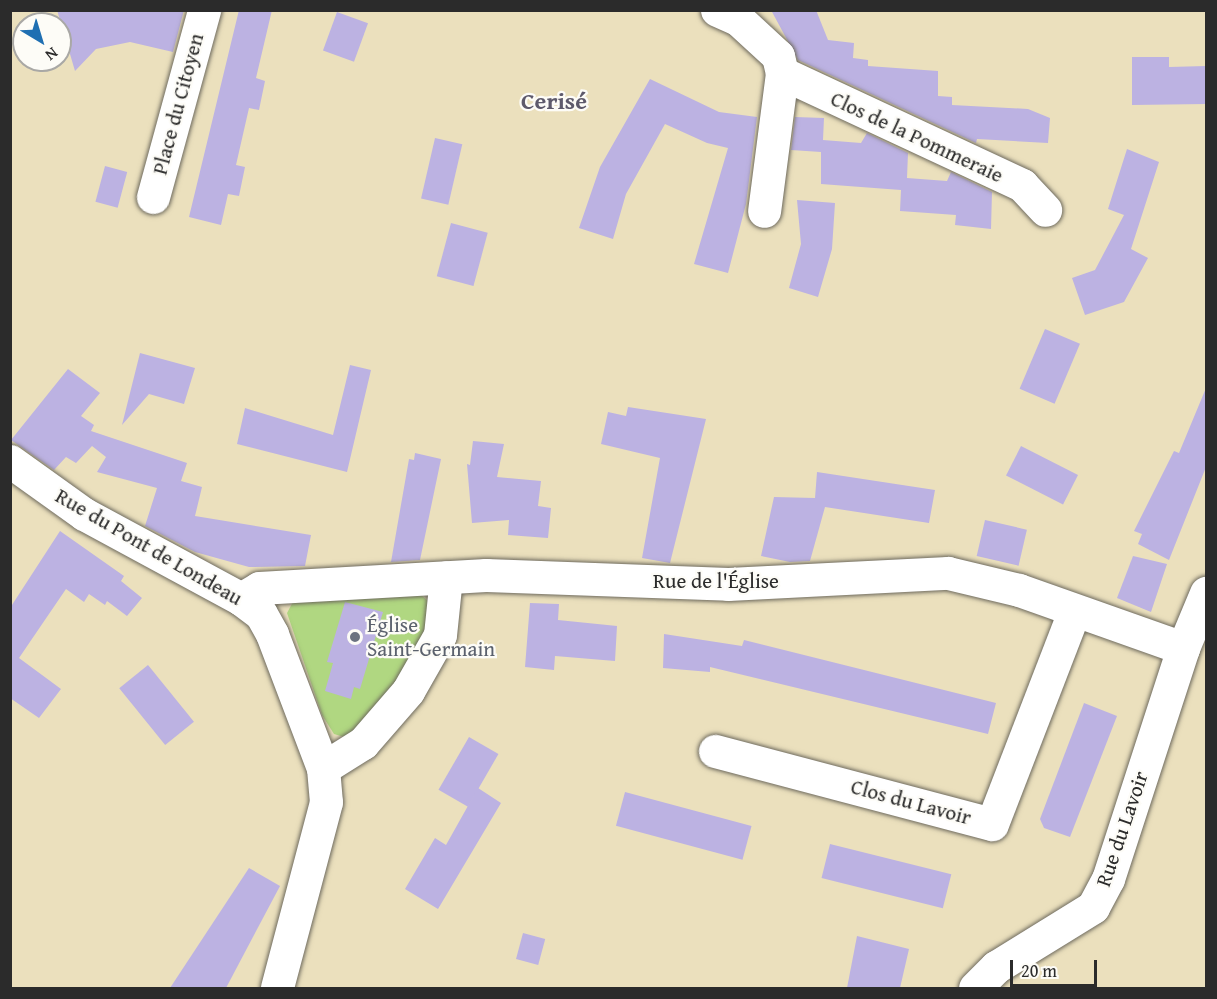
<!DOCTYPE html>
<meta charset="utf-8">
<style>
body{margin:0}
#map{position:relative;width:1217px;height:999px;overflow:hidden;background:#ebe0bd;font-family:"Gentium Book Plus",serif}
div>[style]{position:absolute}
.green>*{inset:0;background:#b0d781}
.building>*{inset:0;background:#bcb2e2;transform-origin:0 0}
.roads{filter:drop-shadow(0 0 2px #6e6a5e) drop-shadow(0 0 2px #6e6a5e)}
.minor>*{height:33px;margin:-16.5px;padding:0 16.5px;transform-origin:16.5px;border-radius:16.5px;background:#fff}
.dots>*{width:16px;height:16px;translate:-50% -50%;box-sizing:border-box;border:3px solid #fdfcf7;border-radius:50%}
span{translate:-50% -50%;white-space:nowrap;text-align:center;line-height:1.15;-webkit-text-stroke:4.5px #fdfcf7;paint-order:stroke}
.street-label{font-size:21px;color:#2b2b2b}
.worship-label{font-size:21px;color:#5b616d}
.left{translate:0 -50%;text-align:left}
.quarter-label{font-size:24px;color:#5e5a6b;font-weight:700}
.frame{position:absolute;inset:0;border:12px solid #2b2b2b;pointer-events:none}
.north{position:absolute;left:12px;top:12px;width:60px;height:60px;box-sizing:border-box;background:#fdfcf7;border:2px solid #a9a8a5;border-radius:50%;rotate:142deg;font-size:16px;font-weight:700;line-height:24px;text-align:center;color:#2b2b2b}
.north::after{content:'';display:block;margin:auto;width:21px;height:27px;background:#1f6fb2;clip-path:polygon(50% 0,100% 100%,50% 72%,0 100%)}
.scale{position:absolute;left:1010px;top:960px;width:87px;height:27px;box-sizing:border-box;border:3px solid #2b2b2b;border-top:0;padding-left:8px;font-size:18px;line-height:21px;white-space:nowrap;color:#2b2b2b;-webkit-text-stroke:4px #fdfcf7;paint-order:stroke}
</style>
<div id="map">
<div class="green">
<i style="clip-path:polygon(419px 593px,429px 602px,433px 616px,411px 665px,351px 739px,334px 734px,322px 715px,287px 613px,294px 600px)"></i>
</div>
<div class="building">
<i style="clip-path:polygon(57px 10px,184px 10px,173px 52px,130px 42px,96px 49px,75px 71px)"></i>
<i style="clip-path:polygon(239px 10px,272px 10px,256px 78px,265px 81px,259px 110px,249px 108px,236px 165px,245px 167px,239px 196px,228px 194px,221px 225px,189px 217px)"></i>
<i style="clip-path:polygon(771px 10px,816px 10px,828px 40px,854px 43px,853px 58px,868px 60px,868px 66px,938px 71px,938px 96px,952px 97px,952px 105px,1028px 109px,1050px 118px,1048px 143px,977px 139px,976px 143px,798px 60px)"></i>
<i style="left:337px;top:12px;width:33px;height:41px;rotate:20deg"></i>
<i style="clip-path:polygon(1132px 57px,1169px 57px,1169px 67px,1206px 66px,1206px 104px,1132px 105px)"></i>
<i style="clip-path:polygon(650px 79px,719px 112px,757px 117px,746px 204px,728px 273px,694px 264px,728px 148px,707px 143px,665px 124px,626px 194px,613px 239px,579px 228px,600px 167px)"></i>
<i style="clip-path:polygon(795px 117px,824px 118px,823px 140px,861px 143px,867px 133px,908px 153px,907px 178px,947px 181px,951px 172px,992px 192px,991px 229px,955px 225px,956px 215px,900px 211px,901px 190px,821px 184px,821px 152px,791px 150px)"></i>
<i style="left:435px;top:138px;width:28px;height:62px;rotate:13deg"></i>
<i style="clip-path:polygon(1127px 149px,1159px 162px,1131px 249px,1148px 258px,1124px 302px,1085px 315px,1072px 278px,1095px 270px,1124px 215px,1108px 209px)"></i>
<i style="left:105px;top:166px;width:23px;height:37px;rotate:15deg"></i>
<i style="clip-path:polygon(797px 200px,835px 203px,832px 249px,818px 297px,789px 288px,801px 244px)"></i>
<i style="left:451px;top:223px;width:38px;height:55px;rotate:15deg"></i>
<i style="left:1045px;top:329px;width:38px;height:65px;rotate:23deg"></i>
<i style="clip-path:polygon(140px 353px,195px 368px,184px 404px,149px 394px,122px 425px)"></i>
<i style="clip-path:polygon(350px 365px,371px 370px,347px 472px,237px 444px,245px 408px,333px 435px)"></i>
<i style="clip-path:polygon(68px 369px,100px 393px,81px 416px,94px 425px,91px 431px,187px 463px,181px 481px,202px 487px,195px 516px,311px 535px,305px 566px,249px 567px,195px 552px,145px 526px,157px 488px,97px 472px,106px 457px,92px 446px,76px 463px,66px 457px,54px 470px,11px 440px)"></i>
<i style="clip-path:polygon(1206px 388px,1206px 467px,1169px 560px,1138px 544px,1142px 534px,1134px 531px,1174px 451px,1179px 453px)"></i>
<i style="clip-path:polygon(628px 407px,706px 419px,670px 563px,642px 558px,660px 458px,601px 444px,608px 412px,626px 416px)"></i>
<i style="clip-path:polygon(473px 441px,504px 444px,497px 477px,541px 481px,538px 506px,551px 508px,548px 538px,508px 535px,509px 520px,472px 523px,467px 464px,470px 465px)"></i>
<i style="left:1021px;top:446px;width:64px;height:33px;rotate:27deg"></i>
<i style="clip-path:polygon(415px 453px,441px 459px,420px 560px,391px 562px,409px 459px,414px 460px)"></i>
<i style="clip-path:polygon(817px 472px,935px 490px,929px 523px,825px 507px,810px 561px,790px 562px,761px 556px,774px 497px,815px 498px)"></i>
<i style="left:985px;top:520px;width:43px;height:37px;rotate:13deg"></i>
<i style="clip-path:polygon(60px 531px,124px 576px,121px 581px,142px 598px,127px 616px,107px 601px,105px 605px,89px 594px,84px 602px,66px 589px,19px 658px,61px 689px,39px 718px,10px 698px,10px 608px)"></i>
<i style="clip-path:polygon(1133px 556px,1167px 564px,1151px 612px,1117px 598px)"></i>
<i style="clip-path:polygon(345px 602px,383px 612px,360px 689px,354px 687px,351px 699px,325px 691px,333px 663px,327px 662px)"></i>
<i style="clip-path:polygon(530px 603px,559px 604px,558px 620px,617px 626px,615px 661px,555px 656px,554px 670px,525px 667px)"></i>
<i style="clip-path:polygon(664px 634px,742px 646px,744px 640px,996px 703px,988px 734px,710px 667px,710px 672px,663px 668px)"></i>
<i style="left:148px;top:665px;width:73px;height:37px;rotate:51deg"></i>
<i style="clip-path:polygon(1084px 703px,1117px 716px,1070px 837px,1044px 828px,1040px 819px)"></i>
<i style="left:469px;top:737px;width:34px;height:61px;rotate:30deg"></i>
<i style="clip-path:polygon(478px 788px,501px 803px,438px 909px,405px 889px,435px 838px,446px 845px)"></i>
<i style="left:625px;top:792px;width:131px;height:35px;rotate:15deg"></i>
<i style="left:830px;top:844px;width:125px;height:35px;rotate:14deg"></i>
<i style="clip-path:polygon(249px 868px,280px 886px,226px 988px,170px 988px)"></i>
<i style="left:523px;top:933px;width:23px;height:27px;rotate:15deg"></i>
<i style="clip-path:polygon(857px 936px,909px 949px,900px 988px,847px 988px)"></i>
</div>
<div class="roads">
<div class="minor">
<i style="left:717px;top:10px;width:24px;rotate:24deg"></i>
<i style="left:739px;top:20px;width:53px;rotate:42.7deg"></i>
<i style="left:778px;top:56px;width:17px;rotate:77deg"></i>
<i style="left:782px;top:73px;width:139px;rotate:97.4deg"></i>
<i style="left:782px;top:73px;width:265px;rotate:25deg"></i>
<i style="left:1022px;top:185px;width:34px;rotate:47deg"></i>
<i style="left:153px;top:197px;width:194px;rotate:-74.7deg"></i>
<i style="left:10px;top:461px;width:91px;rotate:35.6deg"></i>
<i style="left:84px;top:514px;width:179px;rotate:28.4deg"></i>
<i style="left:241px;top:599px;width:25px;rotate:37deg"></i>
<i style="left:261px;top:614px;width:23px;rotate:61deg"></i>
<i style="left:272px;top:634px;width:143px;rotate:69.2deg"></i>
<i style="left:323px;top:768px;width:34px;rotate:85deg"></i>
<i style="left:326px;top:802px;width:192px;rotate:104.8deg"></i>
<i style="left:241px;top:599px;width:21px;rotate:-31deg"></i>
<i style="left:259px;top:588px;width:227px;rotate:-3.3deg"></i>
<i style="left:486px;top:575px;width:242px;rotate:2.1deg"></i>
<i style="left:728px;top:584px;width:220px;rotate:-2.9deg"></i>
<i style="left:948px;top:573px;width:73px;rotate:13.5deg"></i>
<i style="left:1019px;top:590px;width:174px;rotate:19.5deg"></i>
<i style="left:715px;top:751px;width:286px;rotate:14.8deg"></i>
<i style="left:992px;top:824px;width:227px;rotate:-68.9deg"></i>
<i style="left:323px;top:768px;width:47px;rotate:-32deg"></i>
<i style="left:363px;top:743px;width:69px;rotate:-49.1deg"></i>
<i style="left:408px;top:691px;width:64px;rotate:-60.3deg"></i>
<i style="left:440px;top:635px;width:58px;rotate:-84.1deg"></i>
<i style="left:975px;top:988px;width:30px;rotate:-45deg"></i>
<i style="left:996px;top:967px;width:114px;rotate:-31.7deg"></i>
<i style="left:1093px;top:907px;width:32px;rotate:-62deg"></i>
<i style="left:1108px;top:879px;width:243px;rotate:-72deg"></i>
<i style="left:1183px;top:648px;width:60px;rotate:-67.3deg"></i>
</div>
</div>
<div class="dots">
<i style="left:355px;top:637px;background:#6b7280"></i>
</div>
<div class="street-label">
<span style="left:178px;top:104px;rotate:-75deg">Place du Citoyen</span>
<span style="left:917px;top:137px;rotate:25deg">Clos de la Pommeraie</span>
<span style="left:149px;top:547px;rotate:30deg">Rue du Pont de Londeau</span>
<span style="left:716px;top:581px">Rue de l'Église</span>
<span style="left:911px;top:802px;rotate:15deg">Clos du Lavoir</span>
<span style="left:1122px;top:829px;rotate:-71deg">Rue du Lavoir</span>
</div>
<div class="worship-label">
<span class="left" style="left:367px;top:637px">Église<br>Saint-Germain</span>
</div>
<div class="quarter-label">
<span style="left:554px;top:101px">Cerisé</span>
</div>
<div class="frame"></div>
<div class="north">N</div>
<div class="scale">20 m</div>
</div>
